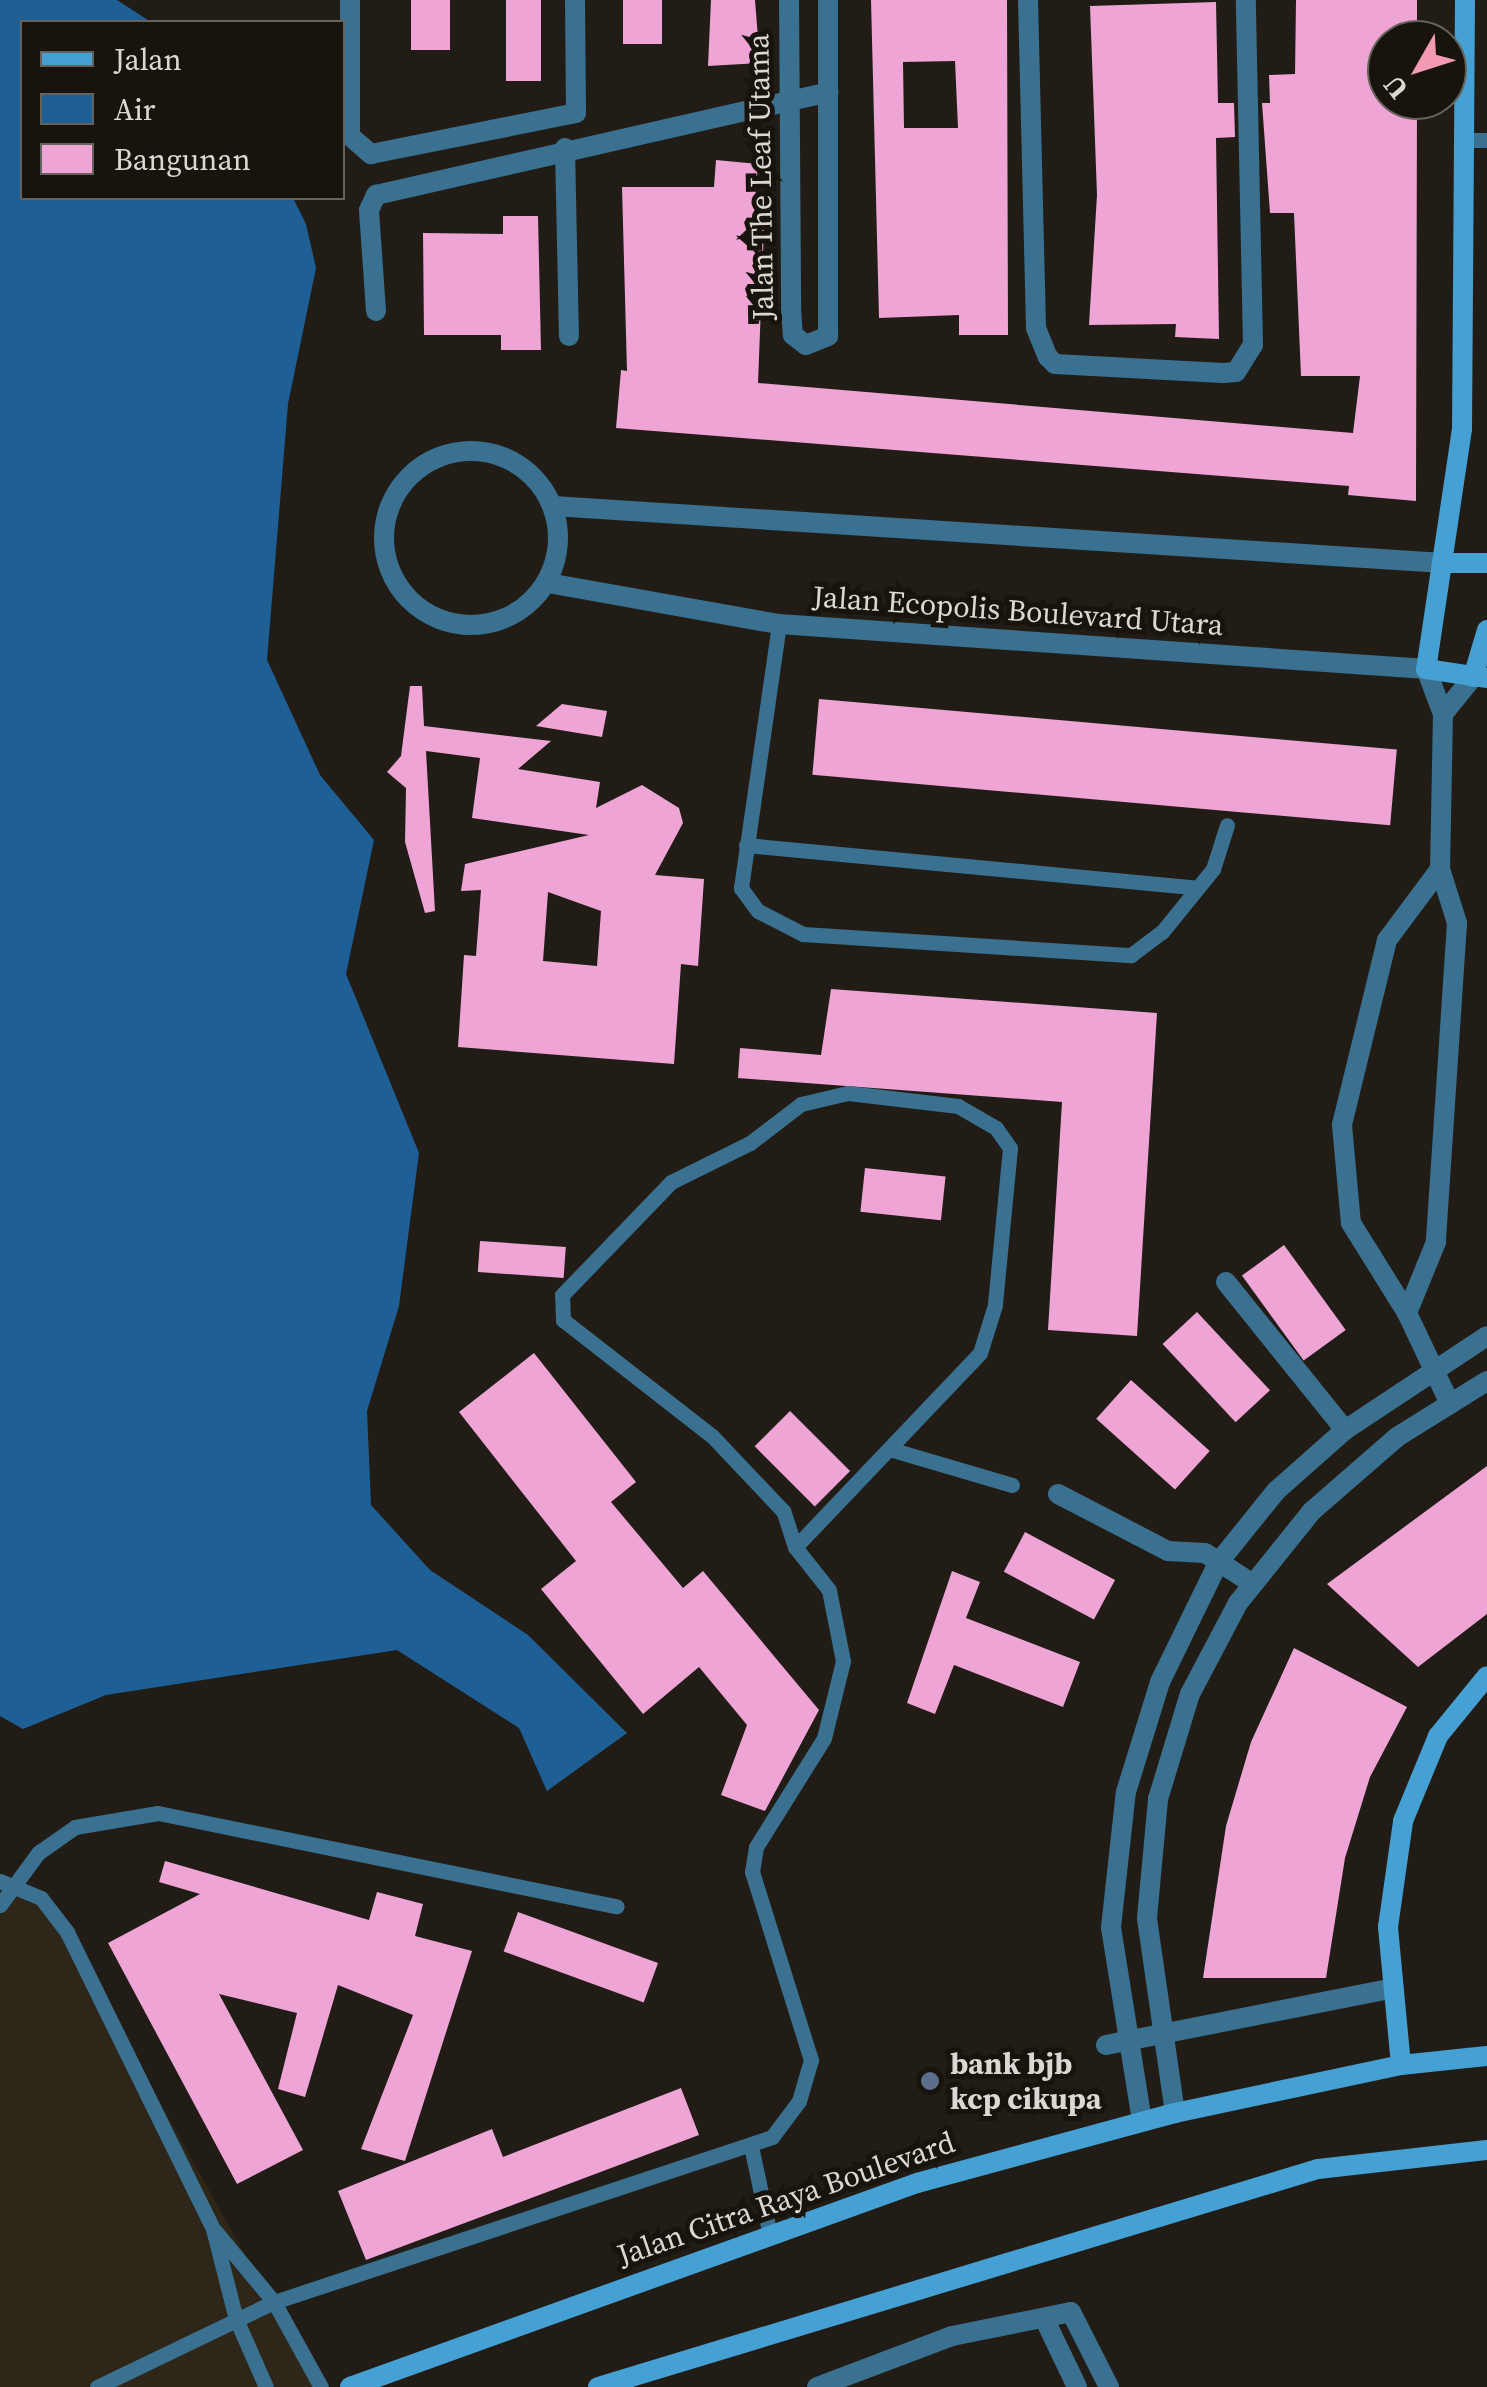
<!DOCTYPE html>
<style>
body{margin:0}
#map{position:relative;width:1487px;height:2387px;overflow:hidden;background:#211d16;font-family:"Source Serif 4",serif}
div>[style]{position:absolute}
.built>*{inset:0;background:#2d2619}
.water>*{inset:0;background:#1e5f95}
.building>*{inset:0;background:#eea4d5;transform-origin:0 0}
.lane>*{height:15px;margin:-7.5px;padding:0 7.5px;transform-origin:7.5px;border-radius:7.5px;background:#3b7190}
.street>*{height:20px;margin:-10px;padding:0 10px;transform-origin:10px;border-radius:10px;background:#3b7190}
.street>.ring{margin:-10px;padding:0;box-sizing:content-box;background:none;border:20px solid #3b7190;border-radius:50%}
.secondary>*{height:20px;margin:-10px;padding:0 10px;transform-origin:10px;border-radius:10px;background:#45a0d3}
.dots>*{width:28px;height:28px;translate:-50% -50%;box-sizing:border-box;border:5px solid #18140d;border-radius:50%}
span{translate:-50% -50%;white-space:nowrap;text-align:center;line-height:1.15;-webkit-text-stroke:10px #18140d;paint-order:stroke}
.street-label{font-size:30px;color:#dbd8d3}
.poi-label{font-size:30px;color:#dbd8d3;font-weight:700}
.left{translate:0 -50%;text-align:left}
.legend{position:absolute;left:20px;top:20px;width:325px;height:180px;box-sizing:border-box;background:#18140d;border:2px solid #66625c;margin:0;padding:12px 18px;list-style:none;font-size:30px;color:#dbd8d3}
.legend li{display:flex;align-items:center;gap:20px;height:50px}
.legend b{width:50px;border:2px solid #66625c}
.north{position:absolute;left:1367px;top:20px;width:100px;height:100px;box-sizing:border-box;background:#18140d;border:2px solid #66625c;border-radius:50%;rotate:231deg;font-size:28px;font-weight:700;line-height:40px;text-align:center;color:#dbd8d3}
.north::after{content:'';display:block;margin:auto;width:35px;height:45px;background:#f19ab2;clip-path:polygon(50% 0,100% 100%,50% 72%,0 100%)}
</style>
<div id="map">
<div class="built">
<i style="clip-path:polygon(0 1890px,53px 1911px,319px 2387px,0 2387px)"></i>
</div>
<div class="water">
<i style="clip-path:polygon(0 0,117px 0,151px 22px,22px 22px,22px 198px,293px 198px,306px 224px,316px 268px,288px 404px,267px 660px,320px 775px,374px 840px,346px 974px,419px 1153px,399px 1306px,367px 1411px,371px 1505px,430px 1570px,528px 1635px,627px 1733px,547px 1791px,519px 1728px,397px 1650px,106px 1695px,23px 1729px,0 1716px)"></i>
</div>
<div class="building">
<i style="left:411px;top:0;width:39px;height:50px"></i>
<i style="left:506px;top:0;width:35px;height:81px"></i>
<i style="left:623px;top:0;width:39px;height:44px"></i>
<i style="clip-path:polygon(711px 0,755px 0,760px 63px,708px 66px)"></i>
<i style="clip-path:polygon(evenodd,871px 0,1007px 0,1008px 335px,959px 335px,959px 315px,879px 318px,871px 0,955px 61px,958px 128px,904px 128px,903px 62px,955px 61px)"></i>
<i style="clip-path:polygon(1296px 0,1417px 0,1417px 40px,1387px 40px,1387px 100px,1417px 100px,1416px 501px,1348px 495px,1349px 486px,616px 428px,621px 370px,627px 371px,622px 187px,714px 187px,716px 160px,758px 164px,753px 228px,764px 229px,758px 383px,1353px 433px,1360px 376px,1301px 376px,1294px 213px,1270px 213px,1262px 103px,1270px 103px,1269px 75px,1295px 74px)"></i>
<i style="clip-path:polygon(1216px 2px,1218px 103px,1234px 103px,1235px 137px,1216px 138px,1219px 339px,1175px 337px,1176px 324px,1089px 325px,1097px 195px,1090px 6px)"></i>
<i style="clip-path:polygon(503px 216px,538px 216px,541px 350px,501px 350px,501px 335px,424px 335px,423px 233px,503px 234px)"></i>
<i style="clip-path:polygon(evenodd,410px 686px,422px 686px,424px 726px,551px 741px,518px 769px,600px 782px,596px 808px,642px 785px,679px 808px,683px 823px,655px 875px,704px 879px,698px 966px,681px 964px,674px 1064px,458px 1047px,464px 955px,476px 956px,481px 890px,461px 891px,465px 864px,589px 835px,472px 818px,480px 758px,426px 751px,435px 911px,425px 913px,405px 842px,406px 788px,387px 772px,401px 756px,410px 686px,548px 892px,601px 911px,597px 966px,543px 961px,548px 892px)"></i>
<i style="left:819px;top:699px;width:580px;height:76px;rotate:5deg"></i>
<i style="clip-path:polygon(562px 704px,607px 711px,602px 737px,536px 726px)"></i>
<i style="clip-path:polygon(831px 989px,1157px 1013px,1137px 1336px,1048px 1330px,1062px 1102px,738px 1078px,740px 1048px,821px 1055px)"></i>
<i style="left:865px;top:1168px;width:81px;height:44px;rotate:6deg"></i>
<i style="left:480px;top:1241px;width:86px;height:31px;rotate:4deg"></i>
<i style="left:1284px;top:1245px;width:105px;height:52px;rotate:54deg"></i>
<i style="left:1197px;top:1312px;width:107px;height:47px;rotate:47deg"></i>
<i style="clip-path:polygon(534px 1353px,636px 1482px,611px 1502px,683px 1588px,703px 1571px,819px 1710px,765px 1811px,721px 1795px,747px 1725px,699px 1667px,643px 1714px,541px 1589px,576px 1561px,459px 1412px)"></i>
<i style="left:1131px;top:1380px;width:106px;height:52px;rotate:42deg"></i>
<i style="left:790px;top:1411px;width:85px;height:50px;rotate:45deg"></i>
<i style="clip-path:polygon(1487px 1466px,1487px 1614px,1418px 1667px,1327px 1584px)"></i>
<i style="left:1025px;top:1532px;width:102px;height:45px;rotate:28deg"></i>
<i style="clip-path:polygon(952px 1571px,980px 1582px,966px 1618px,1080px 1662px,1063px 1707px,954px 1665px,935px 1714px,907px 1703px)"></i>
<i style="clip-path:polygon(1294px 1648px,1407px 1707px,1370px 1777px,1345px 1858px,1326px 1978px,1203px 1978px,1226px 1826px,1251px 1742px)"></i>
<i style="clip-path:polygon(165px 1861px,369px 1920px,377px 1892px,423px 1904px,415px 1936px,472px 1951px,405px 2161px,361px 2149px,413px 2015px,338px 1985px,305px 2097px,278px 2089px,297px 2013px,219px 1994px,303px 2150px,237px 2184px,108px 1943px,200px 1894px,159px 1882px)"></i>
<i style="left:518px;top:1912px;width:149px;height:42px;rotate:20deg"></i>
<i style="clip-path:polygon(681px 2088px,699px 2135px,366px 2260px,338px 2191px,492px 2129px,503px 2157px)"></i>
</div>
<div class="lane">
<i style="left:1468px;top:140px;width:19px"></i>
<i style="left:779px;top:624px;width:267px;rotate:98.2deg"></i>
<i style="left:741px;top:888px;width:29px;rotate:54deg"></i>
<i style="left:758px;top:911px;width:51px;rotate:27.1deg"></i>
<i style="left:803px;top:934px;width:329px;rotate:3.7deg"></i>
<i style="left:1131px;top:955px;width:39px;rotate:-37deg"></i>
<i style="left:1162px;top:932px;width:81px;rotate:-51deg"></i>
<i style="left:1213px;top:869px;width:46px;rotate:-72.3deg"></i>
<i style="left:746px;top:845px;width:453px;rotate:5.4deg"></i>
<i style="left:893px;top:1450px;width:124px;rotate:16.4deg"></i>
<i style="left:0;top:1881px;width:44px;rotate:22.5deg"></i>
<i style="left:41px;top:1898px;width:43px;rotate:52.6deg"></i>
<i style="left:67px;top:1932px;width:331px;rotate:63.8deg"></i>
<i style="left:213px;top:2229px;width:93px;rotate:75.7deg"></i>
<i style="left:236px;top:2319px;width:74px;rotate:66.2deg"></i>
<i style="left:0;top:1905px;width:64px;rotate:-53.8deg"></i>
<i style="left:38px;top:1853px;width:45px;rotate:-35.1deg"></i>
<i style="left:75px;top:1827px;width:84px;rotate:-9.6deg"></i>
<i style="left:158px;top:1813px;width:468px;rotate:11.5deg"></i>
<i style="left:751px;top:2146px;width:87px;rotate:78deg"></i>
<i style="left:216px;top:2232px;width:91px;rotate:50.4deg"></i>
<i style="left:274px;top:2302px;width:97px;rotate:61.1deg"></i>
<i style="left:97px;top:2387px;width:196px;rotate:-25.7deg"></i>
<i style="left:274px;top:2302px;width:525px;rotate:-18.33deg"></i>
<i style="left:772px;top:2137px;width:45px;rotate:-53.1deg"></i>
<i style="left:799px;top:2101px;width:43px;rotate:-73.7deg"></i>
<i style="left:811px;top:2060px;width:197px;rotate:-107.4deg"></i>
<i style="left:752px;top:1872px;width:25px;rotate:-81deg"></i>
<i style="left:756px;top:1847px;width:128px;rotate:-58deg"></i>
<i style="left:824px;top:1738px;width:79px;rotate:-76.1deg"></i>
<i style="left:843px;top:1661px;width:72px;rotate:-101.2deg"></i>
<i style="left:829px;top:1590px;width:55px;rotate:-128.3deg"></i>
<i style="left:795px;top:1547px;width:38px;rotate:-108deg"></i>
<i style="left:783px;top:1511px;width:103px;rotate:-133.4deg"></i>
<i style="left:712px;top:1436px;width:189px;rotate:-142.1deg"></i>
<i style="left:563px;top:1320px;width:25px;rotate:-92deg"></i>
<i style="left:562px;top:1295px;width:157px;rotate:-46deg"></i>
<i style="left:671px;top:1182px;width:88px;rotate:-26.3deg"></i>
<i style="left:750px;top:1143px;width:64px;rotate:-37.4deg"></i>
<i style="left:801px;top:1104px;width:48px;rotate:-13.2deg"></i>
<i style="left:848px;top:1093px;width:111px;rotate:6.7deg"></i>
<i style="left:958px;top:1106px;width:44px;rotate:30.1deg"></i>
<i style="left:996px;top:1128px;width:24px;rotate:55deg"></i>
<i style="left:1010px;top:1148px;width:158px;rotate:95.5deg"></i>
<i style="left:995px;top:1305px;width:50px;rotate:107.4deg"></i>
<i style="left:980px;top:1353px;width:268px;rotate:133.6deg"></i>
</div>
<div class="street">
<i style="left:350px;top:0;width:136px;rotate:90deg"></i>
<i style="left:350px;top:136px;width:28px;rotate:41deg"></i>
<i style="left:371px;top:154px;width:209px;rotate:-11.3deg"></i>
<i style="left:576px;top:113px;width:113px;rotate:-90.5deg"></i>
<i style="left:789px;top:0;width:309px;rotate:89.6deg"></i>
<i style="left:791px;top:309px;width:26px;rotate:86deg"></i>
<i style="left:793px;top:335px;width:16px;rotate:38deg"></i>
<i style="left:806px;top:345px;width:24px;rotate:-22deg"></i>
<i style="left:828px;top:336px;width:336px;rotate:-90deg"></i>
<i style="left:1028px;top:0;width:328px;rotate:88.6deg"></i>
<i style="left:1036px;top:328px;width:31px;rotate:68deg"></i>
<i style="left:1048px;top:357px;width:10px;rotate:45deg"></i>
<i style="left:1055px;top:364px;width:168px;rotate:3.1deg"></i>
<i style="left:1223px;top:373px;width:13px;rotate:-4deg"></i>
<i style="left:1236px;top:372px;width:32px;rotate:-58deg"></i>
<i style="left:1253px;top:345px;width:345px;rotate:-91.2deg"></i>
<i style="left:565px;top:148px;width:188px;rotate:88.8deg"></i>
<i style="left:376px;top:311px;width:101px;rotate:-94deg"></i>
<i style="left:369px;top:210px;width:17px;rotate:-65deg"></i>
<i style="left:376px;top:195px;width:464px;rotate:-12.8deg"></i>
<i class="ring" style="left:384px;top:451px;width:154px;height:154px"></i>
<i style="left:553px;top:506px;width:892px;rotate:3.66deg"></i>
<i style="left:548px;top:583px;width:235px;rotate:10.1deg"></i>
<i style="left:779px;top:624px;width:649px;rotate:3.98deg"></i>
<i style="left:1426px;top:669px;width:48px;rotate:69.3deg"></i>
<i style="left:1443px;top:714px;width:155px;rotate:91.1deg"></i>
<i style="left:1440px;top:869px;width:57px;rotate:72.5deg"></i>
<i style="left:1457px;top:923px;width:320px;rotate:93.8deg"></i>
<i style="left:1436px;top:1242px;width:77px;rotate:112.2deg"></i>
<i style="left:1443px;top:714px;width:48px;rotate:-51deg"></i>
<i style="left:1440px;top:869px;width:89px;rotate:126.7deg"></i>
<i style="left:1387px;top:940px;width:190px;rotate:103.7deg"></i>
<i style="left:1342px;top:1125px;width:98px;rotate:84.8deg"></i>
<i style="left:1351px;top:1223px;width:106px;rotate:58.1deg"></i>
<i style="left:1407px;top:1313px;width:101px;rotate:64.7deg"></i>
<i style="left:1226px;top:1282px;width:190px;rotate:51.2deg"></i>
<i style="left:1058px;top:1494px;width:124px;rotate:27.4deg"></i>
<i style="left:1168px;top:1551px;width:37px;rotate:3deg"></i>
<i style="left:1205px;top:1553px;width:57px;rotate:32.9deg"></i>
<i style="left:1106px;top:2045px;width:293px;rotate:-11.2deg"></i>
<i style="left:1175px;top:2113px;width:197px;rotate:-98.2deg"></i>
<i style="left:1147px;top:1918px;width:120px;rotate:-84.7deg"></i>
<i style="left:1158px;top:1799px;width:110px;rotate:-73.1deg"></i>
<i style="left:1190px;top:1694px;width:103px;rotate:-62.2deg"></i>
<i style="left:1238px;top:1603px;width:118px;rotate:-51.2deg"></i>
<i style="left:1312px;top:1511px;width:113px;rotate:-41deg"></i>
<i style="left:1397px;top:1437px;width:106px;rotate:-31.9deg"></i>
<i style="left:1142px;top:2121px;width:196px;rotate:-99.1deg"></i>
<i style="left:1111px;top:1927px;width:136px;rotate:-83.7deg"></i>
<i style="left:1126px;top:1792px;width:115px;rotate:-72.8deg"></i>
<i style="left:1160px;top:1682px;width:132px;rotate:-64deg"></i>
<i style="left:1218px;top:1563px;width:92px;rotate:-51.1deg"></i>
<i style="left:1276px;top:1491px;width:92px;rotate:-41.5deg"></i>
<i style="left:1345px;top:1430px;width:170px;rotate:-33.5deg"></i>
<i style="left:1044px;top:2318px;width:76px;rotate:64.4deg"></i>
<i style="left:817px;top:2387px;width:144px;rotate:-20.7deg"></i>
<i style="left:952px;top:2336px;width:121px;rotate:-11.4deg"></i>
<i style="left:1071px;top:2312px;width:84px;rotate:63.1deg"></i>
</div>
<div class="secondary">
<i style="left:1465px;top:0;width:429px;rotate:90.4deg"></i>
<i style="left:1462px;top:429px;width:243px;rotate:98.5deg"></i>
<i style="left:1426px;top:669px;width:62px;rotate:8.4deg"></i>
<i style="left:1443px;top:563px;width:44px"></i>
<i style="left:1473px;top:677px;width:49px;rotate:-73.4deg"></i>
<i style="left:1401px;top:2065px;width:139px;rotate:-95.4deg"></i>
<i style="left:1388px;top:1927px;width:107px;rotate:-81.9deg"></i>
<i style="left:1403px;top:1821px;width:92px;rotate:-67.6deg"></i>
<i style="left:1438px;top:1736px;width:77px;rotate:-50.8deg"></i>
<i style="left:350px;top:2387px;width:603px;rotate:-19.79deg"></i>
<i style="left:917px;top:2183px;width:267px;rotate:-15.2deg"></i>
<i style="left:1175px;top:2113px;width:231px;rotate:-12deg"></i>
<i style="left:1401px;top:2065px;width:86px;rotate:-6deg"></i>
<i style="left:598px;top:2387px;width:752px;rotate:-16.85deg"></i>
<i style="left:1318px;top:2169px;width:170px;rotate:-6.4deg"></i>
</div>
<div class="dots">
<i style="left:930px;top:2081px;background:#5c6f8a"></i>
</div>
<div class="street-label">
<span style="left:761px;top:177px;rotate:-91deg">Jalan The Leaf Utama</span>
<span style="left:1018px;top:611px;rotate:4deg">Jalan Ecopolis Boulevard Utara</span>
<span style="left:786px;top:2199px;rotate:-19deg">Jalan Citra Raya Boulevard</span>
</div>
<div class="poi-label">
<span class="left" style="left:950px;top:2081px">bank bjb<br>kcp cikupa</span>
</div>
<ul class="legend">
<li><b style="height:12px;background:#45a0d3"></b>Jalan</li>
<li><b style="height:28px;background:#1e5f95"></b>Air</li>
<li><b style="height:28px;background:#eea4d5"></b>Bangunan</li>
</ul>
<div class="north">U</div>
</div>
